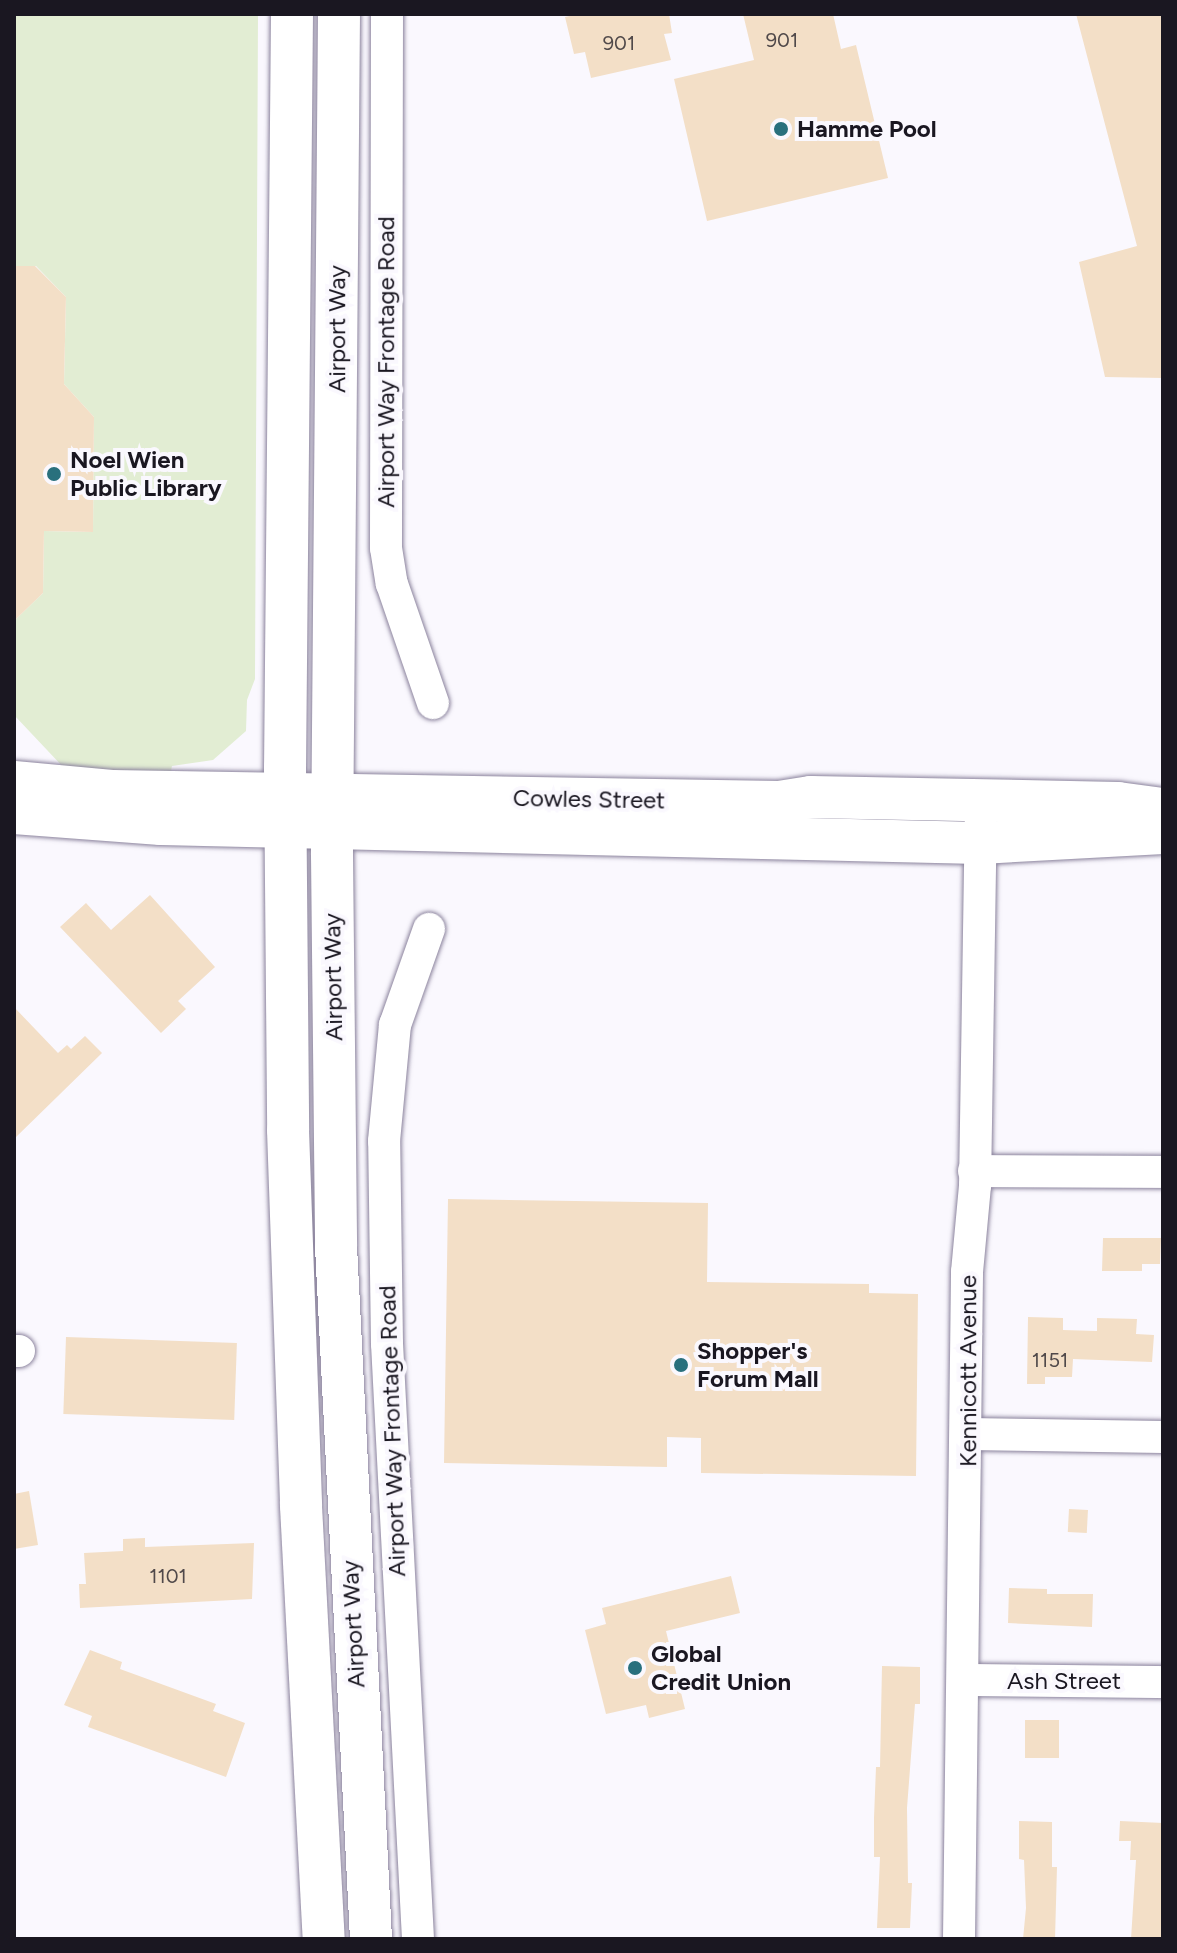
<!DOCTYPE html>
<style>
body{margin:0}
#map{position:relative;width:1177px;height:1953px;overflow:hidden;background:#faf8fe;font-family:Figtree,sans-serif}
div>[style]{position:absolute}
.green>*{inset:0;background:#e2edd3}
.building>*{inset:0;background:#f3dfc7;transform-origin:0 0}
.roads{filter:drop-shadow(0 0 2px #8b839d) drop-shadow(0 0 2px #8b839d)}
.minor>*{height:32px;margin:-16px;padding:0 16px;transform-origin:16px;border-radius:16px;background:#fff}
.major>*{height:42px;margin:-21px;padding:0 21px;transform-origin:21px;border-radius:21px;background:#fff}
.dots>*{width:22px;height:22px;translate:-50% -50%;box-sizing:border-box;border:4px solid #faf8fe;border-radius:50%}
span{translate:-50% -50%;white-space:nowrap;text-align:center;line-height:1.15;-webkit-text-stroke:8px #faf8fe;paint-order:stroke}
.number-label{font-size:20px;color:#50494a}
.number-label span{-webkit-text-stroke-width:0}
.poi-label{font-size:24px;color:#1a1721;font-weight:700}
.left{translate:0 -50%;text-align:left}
.street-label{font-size:24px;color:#1a1721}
.frame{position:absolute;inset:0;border:16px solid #1a1721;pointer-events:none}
</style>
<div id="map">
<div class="green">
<i style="clip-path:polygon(14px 14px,258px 14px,255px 679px,247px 700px,246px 731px,213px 760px,172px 766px,170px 776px,64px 768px,14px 715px,14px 621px,43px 593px,44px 531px,93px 532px,94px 417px,64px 384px,66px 297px,36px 266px,14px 266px)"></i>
</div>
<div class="building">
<i style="clip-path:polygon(578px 14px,669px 14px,672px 33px,664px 34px,671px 60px,591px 78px,585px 52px,574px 54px,565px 17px)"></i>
<i style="clip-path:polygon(743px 14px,833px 14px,841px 49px,856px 45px,888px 178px,707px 221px,674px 79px,754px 60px)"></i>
<i style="clip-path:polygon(1076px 14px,1163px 14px,1163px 378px,1105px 377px,1079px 262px,1137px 246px)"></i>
<i style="clip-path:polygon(14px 266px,35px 266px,66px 297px,64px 384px,94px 417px,93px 532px,44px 531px,43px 593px,14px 621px)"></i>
<i style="clip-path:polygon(150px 895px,215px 967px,178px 1001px,186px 1009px,161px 1033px,60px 927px,86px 903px,111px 930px)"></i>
<i style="clip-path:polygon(14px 1007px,58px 1053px,67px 1045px,71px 1049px,85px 1036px,102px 1053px,14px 1139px)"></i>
<i style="clip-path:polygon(448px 1199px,708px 1203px,707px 1282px,869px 1284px,869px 1293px,918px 1294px,916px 1476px,701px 1473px,701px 1438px,667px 1437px,667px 1467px,444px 1463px)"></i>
<i style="clip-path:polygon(1103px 1238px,1161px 1238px,1160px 1264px,1142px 1264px,1142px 1271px,1102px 1271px)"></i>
<i style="clip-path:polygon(1028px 1317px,1063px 1318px,1063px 1330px,1097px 1331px,1097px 1318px,1137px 1319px,1136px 1334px,1154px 1335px,1152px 1362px,1073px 1359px,1072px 1377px,1045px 1377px,1045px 1384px,1027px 1384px)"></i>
<i style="left:66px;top:1337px;width:171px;height:77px;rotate:2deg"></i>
<i style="clip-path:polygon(29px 1491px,38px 1545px,14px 1549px,14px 1494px)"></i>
<i style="left:1069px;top:1509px;width:19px;height:23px;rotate:3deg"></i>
<i style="clip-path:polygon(145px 1538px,145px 1547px,254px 1543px,252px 1599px,80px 1608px,79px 1584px,86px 1584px,84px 1553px,123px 1551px,123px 1539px)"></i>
<i style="clip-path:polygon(731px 1576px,740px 1613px,666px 1631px,685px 1709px,649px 1718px,646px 1705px,606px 1714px,585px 1630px,606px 1624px,602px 1608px)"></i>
<i style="clip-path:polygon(1009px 1588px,1047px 1589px,1047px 1594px,1093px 1594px,1092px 1627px,1008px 1623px)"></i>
<i style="clip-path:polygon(90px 1650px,122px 1662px,120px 1669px,216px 1704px,213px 1711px,245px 1723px,226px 1777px,88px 1727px,92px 1716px,64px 1705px)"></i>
<i style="clip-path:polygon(882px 1666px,920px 1667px,920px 1704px,915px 1704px,907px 1808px,908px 1883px,912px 1883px,910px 1928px,877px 1928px,880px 1857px,874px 1857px,874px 1818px,876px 1767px,880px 1767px)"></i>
<i style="left:1025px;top:1720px;width:34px;height:38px"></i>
<i style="clip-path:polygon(1019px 1821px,1052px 1822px,1052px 1867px,1057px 1867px,1055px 1939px,1023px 1939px,1026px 1908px,1024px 1860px,1019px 1859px)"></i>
<i style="clip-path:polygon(1120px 1821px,1163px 1823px,1162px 1939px,1131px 1939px,1136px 1860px,1130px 1860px,1131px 1841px,1119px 1841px)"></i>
</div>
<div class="roads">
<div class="minor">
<i style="left:387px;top:14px;width:534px;rotate:90.11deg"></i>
<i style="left:386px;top:548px;width:36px;rotate:81deg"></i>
<i style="left:392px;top:584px;width:126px;rotate:71deg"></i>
<i style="left:974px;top:1171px;width:189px;rotate:0.3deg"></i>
<i style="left:14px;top:1351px;width:5px"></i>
<i style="left:968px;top:1434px;width:195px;rotate:0.9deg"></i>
<i style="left:964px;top:1680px;width:199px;rotate:0.6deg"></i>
<i style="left:418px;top:1939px;width:596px;rotate:-92.98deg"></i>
<i style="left:387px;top:1344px;width:203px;rotate:-90.8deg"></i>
<i style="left:384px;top:1141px;width:117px;rotate:-84.6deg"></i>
<i style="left:395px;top:1025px;width:102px;rotate:-70.5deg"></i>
<i style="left:959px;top:1939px;width:667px;rotate:-89.31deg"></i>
<i style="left:967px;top:1272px;width:86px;rotate:-84.7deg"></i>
<i style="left:975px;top:1186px;width:363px;rotate:-89.1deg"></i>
</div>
<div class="major">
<i style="left:292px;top:14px;width:753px;rotate:90.53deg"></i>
<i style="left:285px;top:767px;width:363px;rotate:89.5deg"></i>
<i style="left:288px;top:1130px;width:376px;rotate:88deg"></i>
<i style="left:301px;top:1506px;width:434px;rotate:87deg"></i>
<i style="left:339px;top:14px;width:841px;rotate:90.48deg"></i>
<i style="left:332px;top:855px;width:391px;rotate:89.4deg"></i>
<i style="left:336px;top:1246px;width:694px;rotate:87.11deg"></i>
<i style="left:14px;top:782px;width:98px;rotate:5.2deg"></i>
<i style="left:112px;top:791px;width:667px;rotate:0.94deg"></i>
<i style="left:779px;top:802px;width:32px;rotate:-9deg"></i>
<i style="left:811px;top:797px;width:307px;rotate:1.1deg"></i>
<i style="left:1118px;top:803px;width:45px;rotate:7.6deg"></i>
<i style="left:14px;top:813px;width:147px;rotate:4.3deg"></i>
<i style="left:161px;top:824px;width:819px;rotate:1.33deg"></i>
<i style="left:980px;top:843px;width:183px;rotate:-3.1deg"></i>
</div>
</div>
<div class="dots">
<i style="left:781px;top:129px;background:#29707d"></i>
<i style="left:54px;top:474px;background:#29707d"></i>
<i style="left:681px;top:1365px;background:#29707d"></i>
<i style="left:635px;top:1668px;background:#29707d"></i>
</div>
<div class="number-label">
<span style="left:782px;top:40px">901</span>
<span style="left:619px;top:43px">901</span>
<span style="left:1050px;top:1360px">1151</span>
<span style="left:168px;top:1576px">1101</span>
</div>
<div class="poi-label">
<span class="left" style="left:797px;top:129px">Hamme Pool</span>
<span class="left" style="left:70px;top:474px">Noel Wien<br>Public Library</span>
<span class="left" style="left:697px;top:1365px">Shopper's<br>Forum Mall</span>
<span class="left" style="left:651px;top:1668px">Global<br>Credit Union</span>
</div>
<div class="street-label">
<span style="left:337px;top:329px;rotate:-90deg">Airport Way</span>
<span style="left:386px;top:362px;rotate:-90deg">Airport Way Frontage Road</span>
<span style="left:589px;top:799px;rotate:1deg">Cowles Street</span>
<span style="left:333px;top:977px;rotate:-91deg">Airport Way</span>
<span style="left:968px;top:1371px;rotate:-90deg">Kennicott Avenue</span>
<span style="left:392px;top:1431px;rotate:-92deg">Airport Way Frontage Road</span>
<span style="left:353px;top:1624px;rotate:-93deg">Airport Way</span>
<span style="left:1064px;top:1681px">Ash Street</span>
</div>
<div class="frame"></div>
</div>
